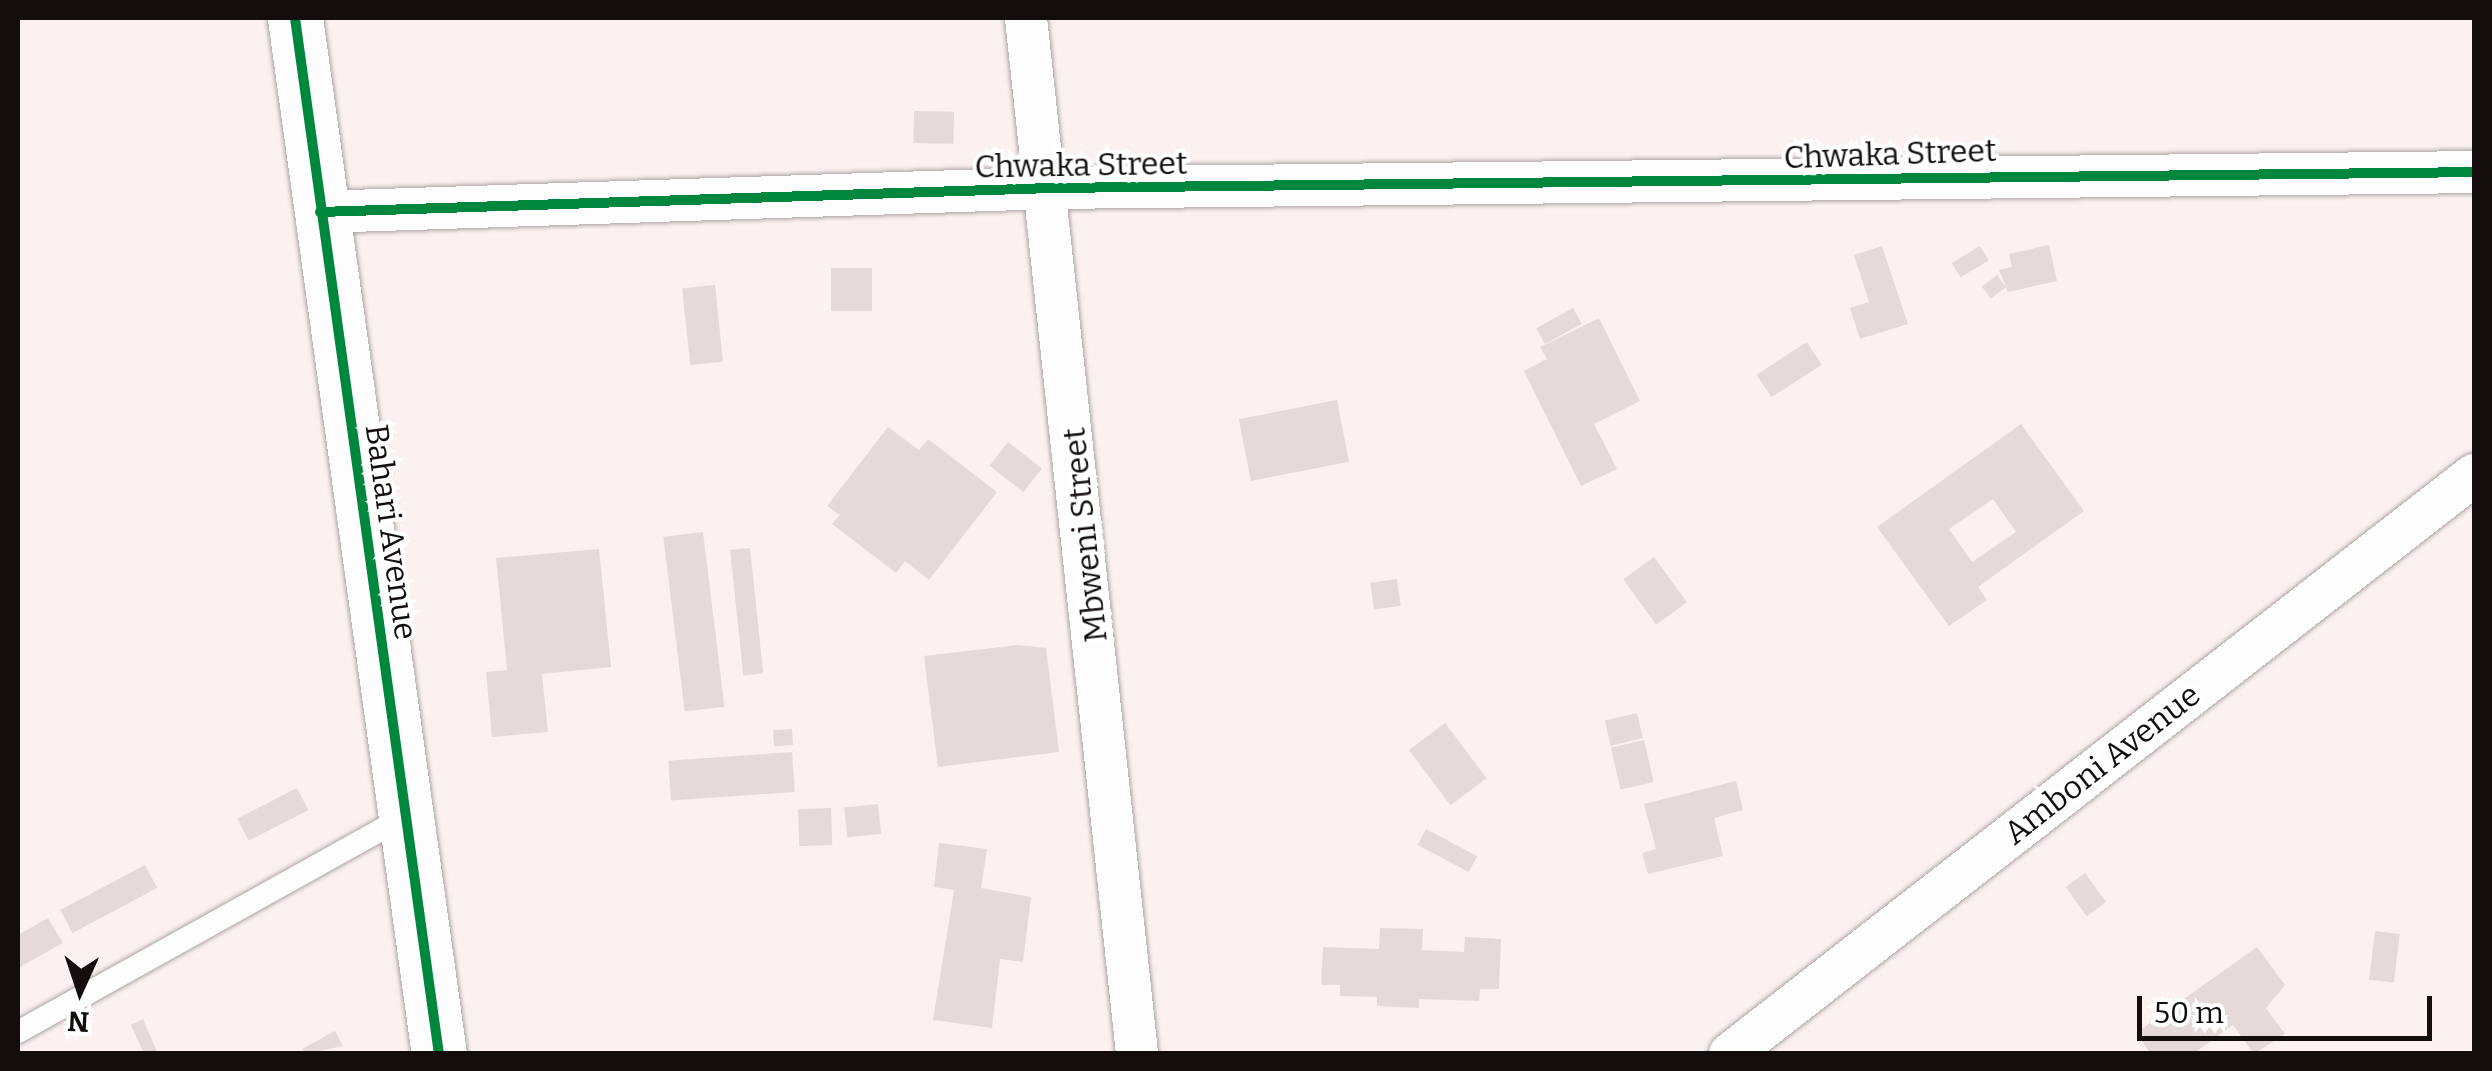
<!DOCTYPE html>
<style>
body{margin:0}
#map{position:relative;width:2492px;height:1071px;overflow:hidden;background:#fbf1f0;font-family:Bitter,serif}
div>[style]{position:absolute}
.building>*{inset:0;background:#e5dad9;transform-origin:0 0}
.roads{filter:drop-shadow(0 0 2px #aca5a4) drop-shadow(0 0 2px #aca5a4)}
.service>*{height:22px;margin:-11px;padding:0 11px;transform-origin:11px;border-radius:11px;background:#fefdfd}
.minor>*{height:42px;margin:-21px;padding:0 21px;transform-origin:21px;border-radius:21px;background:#fefdfd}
.tertiary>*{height:55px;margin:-27.5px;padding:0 27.5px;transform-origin:27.5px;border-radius:27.5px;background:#fefdfd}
.cycleway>*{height:10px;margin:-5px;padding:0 5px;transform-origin:5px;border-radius:5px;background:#00873e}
span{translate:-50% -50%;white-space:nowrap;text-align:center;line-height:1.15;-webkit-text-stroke:8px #fff;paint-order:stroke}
.street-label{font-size:32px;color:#130d0d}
.frame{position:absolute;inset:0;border:20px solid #130d0d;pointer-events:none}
.north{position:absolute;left:30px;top:941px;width:100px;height:100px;-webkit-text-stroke:8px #fff;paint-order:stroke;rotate:183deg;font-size:28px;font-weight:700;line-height:40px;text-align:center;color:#130d0d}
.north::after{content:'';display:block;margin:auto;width:35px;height:45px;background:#130d0d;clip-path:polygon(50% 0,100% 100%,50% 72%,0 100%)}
.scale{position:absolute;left:2137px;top:996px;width:295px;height:45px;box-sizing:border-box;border:5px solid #130d0d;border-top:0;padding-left:12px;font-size:30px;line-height:35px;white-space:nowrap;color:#130d0d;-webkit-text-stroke:8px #fff;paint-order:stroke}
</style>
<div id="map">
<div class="building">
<i style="left:914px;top:111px;width:40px;height:32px;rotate:1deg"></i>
<i style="clip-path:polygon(2049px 245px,2057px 281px,2008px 292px,1999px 270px,2012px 267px,2009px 254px)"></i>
<i style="clip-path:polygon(1882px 246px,1908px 324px,1860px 339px,1850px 308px,1869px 302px,1854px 255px)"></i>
<i style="left:1980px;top:246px;width:17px;height:33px;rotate:59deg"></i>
<i style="left:831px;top:268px;width:41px;height:43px"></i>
<i style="left:1997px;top:275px;width:15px;height:19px;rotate:53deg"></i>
<i style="left:715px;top:285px;width:77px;height:33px;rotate:84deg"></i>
<i style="left:1573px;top:308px;width:18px;height:42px;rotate:61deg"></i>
<i style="clip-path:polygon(1599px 318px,1640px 401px,1594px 424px,1617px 469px,1581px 486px,1524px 371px,1547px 359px,1540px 347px)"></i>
<i style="left:1807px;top:342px;width:27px;height:60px;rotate:57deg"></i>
<i style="left:1337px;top:400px;width:63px;height:100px;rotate:79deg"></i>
<i style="clip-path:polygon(evenodd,2021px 424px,2084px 511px,1978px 587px,1987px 600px,1949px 626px,1877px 527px,2021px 424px,1993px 499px,2016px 532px,1972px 562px,1949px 529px,1993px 499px)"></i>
<i style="clip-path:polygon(888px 427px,919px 450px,928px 439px,997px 492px,929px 580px,905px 561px,896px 573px,832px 524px,840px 515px,827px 506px)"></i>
<i style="left:1008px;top:442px;width:43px;height:30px;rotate:38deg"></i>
<i style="left:703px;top:532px;width:176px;height:40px;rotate:83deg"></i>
<i style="left:750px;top:548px;width:126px;height:20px;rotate:84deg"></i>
<i style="clip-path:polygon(599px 549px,611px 667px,542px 674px,548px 732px,492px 737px,486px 672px,507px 670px,496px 558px)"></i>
<i style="left:1654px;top:557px;width:56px;height:38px;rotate:54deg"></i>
<i style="left:1397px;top:579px;width:27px;height:27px;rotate:82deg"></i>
<i style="clip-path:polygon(1018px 645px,1046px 648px,1059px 752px,938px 767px,924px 656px)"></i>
<i style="left:1637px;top:713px;width:26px;height:33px;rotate:77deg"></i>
<i style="left:1445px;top:723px;width:69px;height:45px;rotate:53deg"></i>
<i style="left:792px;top:729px;width:16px;height:19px;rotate:86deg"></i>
<i style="left:1644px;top:740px;width:43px;height:34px;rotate:77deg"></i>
<i style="left:792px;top:752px;width:40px;height:124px;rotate:86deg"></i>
<i style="clip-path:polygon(1736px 781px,1743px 810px,1714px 818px,1723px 856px,1648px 874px,1642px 853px,1656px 849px,1644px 804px)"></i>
<i style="left:297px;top:788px;width:25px;height:67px;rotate:63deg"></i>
<i style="left:878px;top:804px;width:30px;height:34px;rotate:84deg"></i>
<i style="left:831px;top:808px;width:37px;height:33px;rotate:88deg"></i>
<i style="left:1426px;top:829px;width:58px;height:18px;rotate:28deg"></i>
<i style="clip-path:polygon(939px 843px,987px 849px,981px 888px,1031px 897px,1023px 962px,1000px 959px,992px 1028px,933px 1020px,954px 890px,934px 887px)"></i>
<i style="left:145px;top:865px;width:26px;height:96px;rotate:62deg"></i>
<i style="left:2085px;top:873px;width:36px;height:24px;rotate:54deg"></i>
<i style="clip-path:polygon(48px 918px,63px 943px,18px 968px,18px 935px)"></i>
<i style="clip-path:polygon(1380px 928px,1423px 929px,1422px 950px,1464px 952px,1465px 937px,1501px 939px,1499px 989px,1480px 989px,1479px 1001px,1419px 999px,1419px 1008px,1377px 1006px,1377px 997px,1340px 996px,1340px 985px,1321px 985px,1323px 947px,1379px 949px)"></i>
<i style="left:2375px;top:931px;width:25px;height:49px;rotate:7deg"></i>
<i style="clip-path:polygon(2257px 947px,2285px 985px,2266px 1008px,2285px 1034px,2254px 1054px,2233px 1025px,2193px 1054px,2151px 1054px,2136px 1033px)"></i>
<i style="clip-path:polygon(143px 1019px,158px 1054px,144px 1054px,131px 1025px)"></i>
<i style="clip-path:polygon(335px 1031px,343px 1046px,305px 1054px,302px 1049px)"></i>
</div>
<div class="roads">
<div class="service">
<i style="left:18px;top:1032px;width:444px;rotate:-29.1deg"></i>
</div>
<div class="minor">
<i style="left:1026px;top:18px;width:1042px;rotate:83.88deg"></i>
<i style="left:320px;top:212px;width:731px;rotate:-1.88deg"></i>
<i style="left:1051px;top:188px;width:1423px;rotate:-0.64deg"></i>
<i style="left:1730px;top:1054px;width:943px;rotate:-37.89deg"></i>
</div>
<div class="tertiary">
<i style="left:295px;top:18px;width:1046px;rotate:82.09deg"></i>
</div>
</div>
<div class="cycleway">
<i style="left:295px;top:18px;width:1046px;rotate:82.09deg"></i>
<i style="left:320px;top:212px;width:731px;rotate:-1.88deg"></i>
<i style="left:1051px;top:188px;width:1423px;rotate:-0.64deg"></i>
</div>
<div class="street-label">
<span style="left:1890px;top:154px;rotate:-2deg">Chwaka Street</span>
<span style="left:1081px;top:165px;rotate:-1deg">Chwaka Street</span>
<span style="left:391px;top:532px;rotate:82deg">Bahari Avenue</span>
<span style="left:1085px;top:535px;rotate:-96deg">Mbweni Street</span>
<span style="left:2102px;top:764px;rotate:-38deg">Amboni Avenue</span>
</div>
<div class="frame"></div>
<div class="north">N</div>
<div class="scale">50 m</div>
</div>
